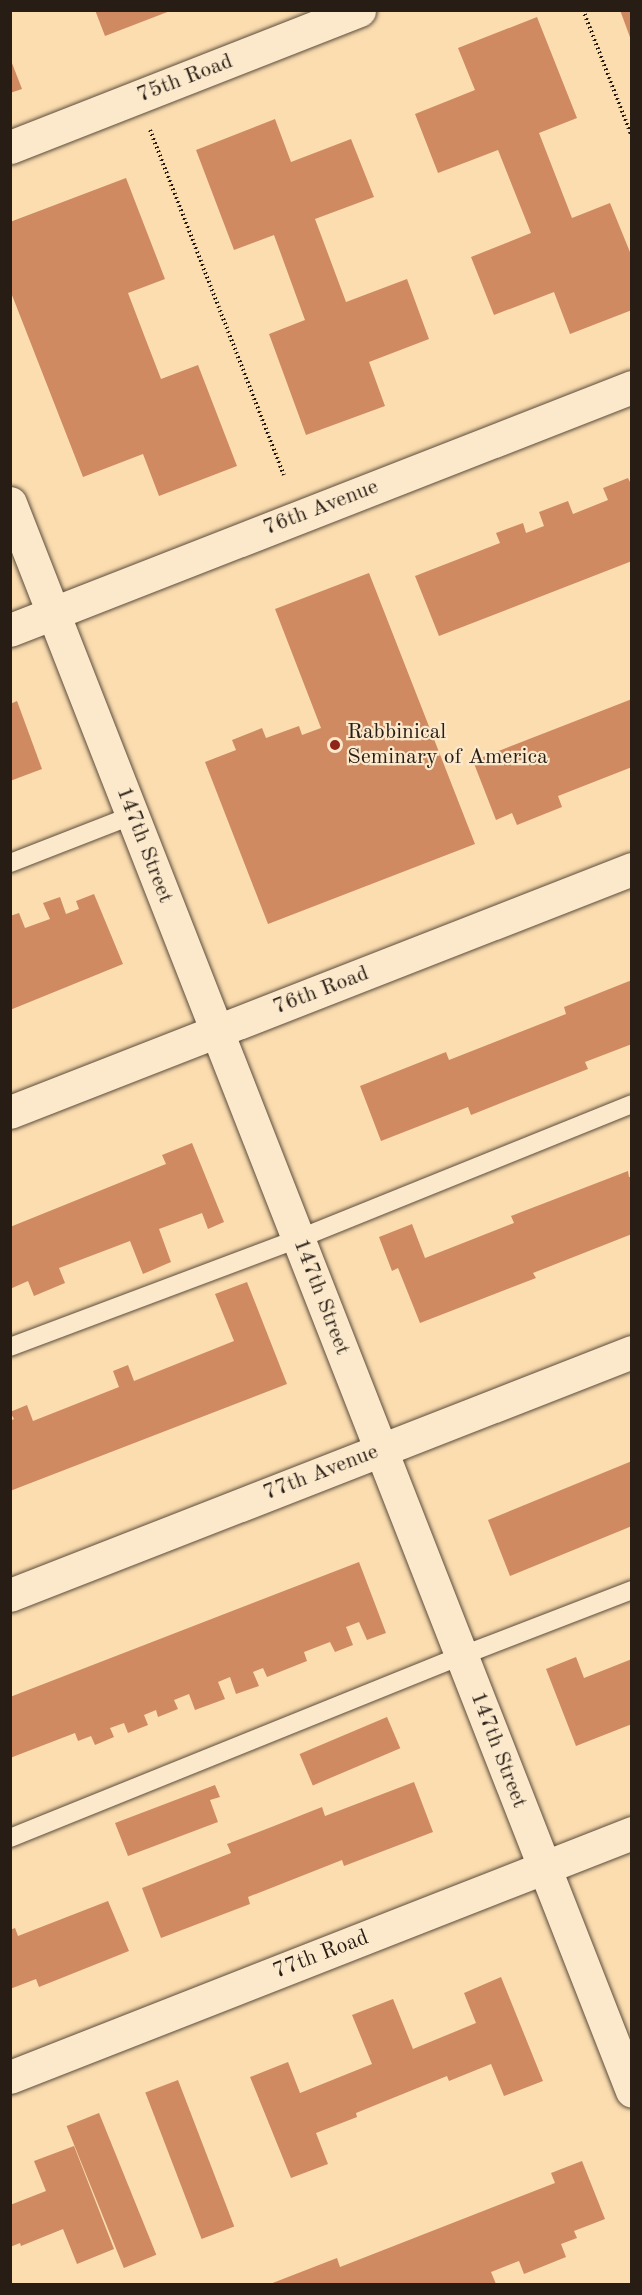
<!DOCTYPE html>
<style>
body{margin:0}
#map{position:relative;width:642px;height:2295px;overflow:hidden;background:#fbddb0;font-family:"Old Standard TT",serif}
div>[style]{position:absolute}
.building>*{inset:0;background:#cf8a62;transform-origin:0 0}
.path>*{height:4px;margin-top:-2px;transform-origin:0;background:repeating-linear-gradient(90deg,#271d15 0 1.5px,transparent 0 4.5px)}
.roads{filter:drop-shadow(0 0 2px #5c4d3c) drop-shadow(0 0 2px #5c4d3c)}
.lane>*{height:18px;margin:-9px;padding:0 9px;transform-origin:9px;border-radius:9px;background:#fce9cc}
.street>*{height:33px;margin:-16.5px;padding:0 16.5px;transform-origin:16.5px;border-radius:16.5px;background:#fce9cc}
.dots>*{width:16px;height:16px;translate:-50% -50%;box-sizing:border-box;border:3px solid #fce9cc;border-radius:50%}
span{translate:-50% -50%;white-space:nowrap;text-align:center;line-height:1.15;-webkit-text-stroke:4.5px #fce9cc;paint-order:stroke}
.street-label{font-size:22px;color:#271d15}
.poi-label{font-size:22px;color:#271d15}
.left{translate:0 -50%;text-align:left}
.frame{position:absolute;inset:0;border:12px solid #271d15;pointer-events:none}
</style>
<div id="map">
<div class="building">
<i style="clip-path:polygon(95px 10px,170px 10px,170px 11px,105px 36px)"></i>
<i style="clip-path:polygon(620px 10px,632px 10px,632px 40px,631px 40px)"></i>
<i style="clip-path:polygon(537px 17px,577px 118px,539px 133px,572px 218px,610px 203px,632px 257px,632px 310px,570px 334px,554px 292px,494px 315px,471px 257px,531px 233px,498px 150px,438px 173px,415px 114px,475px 90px,458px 48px)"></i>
<i style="clip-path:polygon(10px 58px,22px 89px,10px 93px)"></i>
<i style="clip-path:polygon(275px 119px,291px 162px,351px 139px,374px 197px,315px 219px,346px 302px,407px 279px,429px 339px,369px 362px,385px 406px,306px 435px,269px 334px,305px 320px,274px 235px,234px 250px,196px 150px)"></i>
<i style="clip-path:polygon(126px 178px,165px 279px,128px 293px,144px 335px,161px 379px,198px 365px,237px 466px,159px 496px,143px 454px,83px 477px,10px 290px,10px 222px)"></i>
<i style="clip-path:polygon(628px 478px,632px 486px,632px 561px,439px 636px,415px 576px,500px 543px,496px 533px,523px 523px,526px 533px,544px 526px,539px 512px,568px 501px,573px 514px,608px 500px,603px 488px)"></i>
<i style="clip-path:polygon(369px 573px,475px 844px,268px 924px,205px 762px,236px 750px,232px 740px,262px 728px,266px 738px,299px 726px,302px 735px,321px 728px,275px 609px)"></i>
<i style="clip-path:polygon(632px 699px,632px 767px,558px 796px,562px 807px,517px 825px,512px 813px,496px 820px,473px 761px)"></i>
<i style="clip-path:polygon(17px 701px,42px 769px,10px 781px,10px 704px)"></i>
<i style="clip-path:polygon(94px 894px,123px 964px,10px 1010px,10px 916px,19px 913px,25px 928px,50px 919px,43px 903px,60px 897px,66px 914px,79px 909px,76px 901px)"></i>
<i style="clip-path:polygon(632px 980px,632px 1044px,585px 1062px,588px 1069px,501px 1103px,471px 1115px,468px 1107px,381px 1141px,360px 1086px,446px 1052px,449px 1060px,566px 1014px,564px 1007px)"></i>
<i style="clip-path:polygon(192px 1143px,224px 1222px,208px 1229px,202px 1213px,159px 1229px,171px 1262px,143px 1274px,130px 1241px,59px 1268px,65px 1283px,34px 1296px,28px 1281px,10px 1289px,10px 1227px,166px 1164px,162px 1155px)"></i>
<i style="clip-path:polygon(628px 1171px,629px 1177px,632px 1177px,632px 1234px,533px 1273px,536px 1278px,420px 1323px,398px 1268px,392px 1271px,379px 1237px,412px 1224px,425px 1258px,514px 1223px,511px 1216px)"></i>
<i style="clip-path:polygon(247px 1282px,287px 1384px,10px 1491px,10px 1421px,14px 1419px,10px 1412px,27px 1405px,33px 1421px,119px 1387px,113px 1371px,128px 1365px,134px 1381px,234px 1341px,215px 1294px)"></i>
<i style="clip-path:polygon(632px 1461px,632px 1526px,510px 1576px,488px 1520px)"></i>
<i style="clip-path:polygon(359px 1562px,386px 1633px,367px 1640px,359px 1622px,346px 1627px,353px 1645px,335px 1652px,330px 1642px,304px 1652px,307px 1661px,267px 1677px,263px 1668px,253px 1672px,259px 1686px,236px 1694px,230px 1677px,218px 1682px,225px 1699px,195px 1710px,189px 1694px,174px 1700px,178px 1709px,158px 1717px,156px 1710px,144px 1715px,148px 1725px,128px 1733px,124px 1723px,110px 1728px,114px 1737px,95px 1745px,91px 1736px,78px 1741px,75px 1733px,10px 1758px,10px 1697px)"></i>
<i style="clip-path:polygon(576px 1657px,584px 1678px,632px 1659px,632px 1724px,576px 1746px,546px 1669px)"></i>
<i style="left:387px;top:1717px;width:34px;height:95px;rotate:67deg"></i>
<i style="clip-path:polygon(414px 1782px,433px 1832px,344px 1866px,342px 1860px,248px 1897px,250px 1904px,161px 1938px,142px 1888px,231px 1853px,227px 1844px,274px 1826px,322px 1807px,325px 1816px)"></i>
<i style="clip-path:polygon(215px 1785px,220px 1797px,210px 1800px,218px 1822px,128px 1856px,115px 1823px)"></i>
<i style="clip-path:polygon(108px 1901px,129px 1951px,39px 1987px,36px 1979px,10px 1989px,10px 1930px,15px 1928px,18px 1936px)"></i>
<i style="clip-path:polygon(501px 1977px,543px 2081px,504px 2096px,491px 2064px,449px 2081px,447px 2076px,356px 2113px,357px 2117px,316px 2133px,328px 2164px,291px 2178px,250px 2077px,288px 2062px,300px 2093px,372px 2064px,352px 2015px,393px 1999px,413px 2049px,476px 2023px,464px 1993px)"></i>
<i style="left:178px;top:2080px;width:157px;height:35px;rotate:69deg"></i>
<i style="left:99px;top:2113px;width:153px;height:35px;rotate:68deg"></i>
<i style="clip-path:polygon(74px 2146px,114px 2249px,77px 2264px,63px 2229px,21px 2246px,20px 2243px,10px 2247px,10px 2205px,46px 2191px,34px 2161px)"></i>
<i style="clip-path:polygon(582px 2161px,605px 2219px,574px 2231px,577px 2238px,561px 2244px,566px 2257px,524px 2274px,519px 2261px,491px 2272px,496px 2284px,270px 2284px,337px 2258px,340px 2267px,555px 2183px,551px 2173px)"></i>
</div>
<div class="path">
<i style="left:583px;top:10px;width:136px;rotate:68.9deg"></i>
<i style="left:150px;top:130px;width:370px;rotate:68.8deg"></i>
</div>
<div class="roads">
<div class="lane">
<i style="left:10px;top:863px;width:132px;rotate:-21.3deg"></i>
<i style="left:10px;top:1347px;width:308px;rotate:-20.6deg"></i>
<i style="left:298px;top:1239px;width:360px;rotate:-22deg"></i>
<i style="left:10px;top:1838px;width:486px;rotate:-22deg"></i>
<i style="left:461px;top:1656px;width:183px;rotate:-21.1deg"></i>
</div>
<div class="street">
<i style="left:10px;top:147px;width:375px;rotate:-21.4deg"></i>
<i style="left:10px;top:503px;width:1705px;rotate:68.61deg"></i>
<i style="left:10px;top:630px;width:668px;rotate:-21.34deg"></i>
<i style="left:10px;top:1112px;width:668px;rotate:-21.34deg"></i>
<i style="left:10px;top:1595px;width:668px;rotate:-21.34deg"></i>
<i style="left:10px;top:2077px;width:668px;rotate:-21.42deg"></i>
</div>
</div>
<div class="dots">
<i style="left:335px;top:745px;background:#8f2418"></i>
</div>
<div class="street-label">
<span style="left:185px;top:79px;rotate:-21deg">75th Road</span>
<span style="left:321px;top:508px;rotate:-21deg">76th Avenue</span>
<span style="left:144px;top:845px;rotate:69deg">147th Street</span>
<span style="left:321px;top:991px;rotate:-21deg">76th Road</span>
<span style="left:321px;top:1297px;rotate:69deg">147th Street</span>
<span style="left:321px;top:1473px;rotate:-21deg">77th Avenue</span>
<span style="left:498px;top:1750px;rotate:69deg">147th Street</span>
<span style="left:321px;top:1955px;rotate:-21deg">77th Road</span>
</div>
<div class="poi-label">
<span class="left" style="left:347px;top:745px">Rabbinical<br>Seminary of America</span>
</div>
<div class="frame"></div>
</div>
